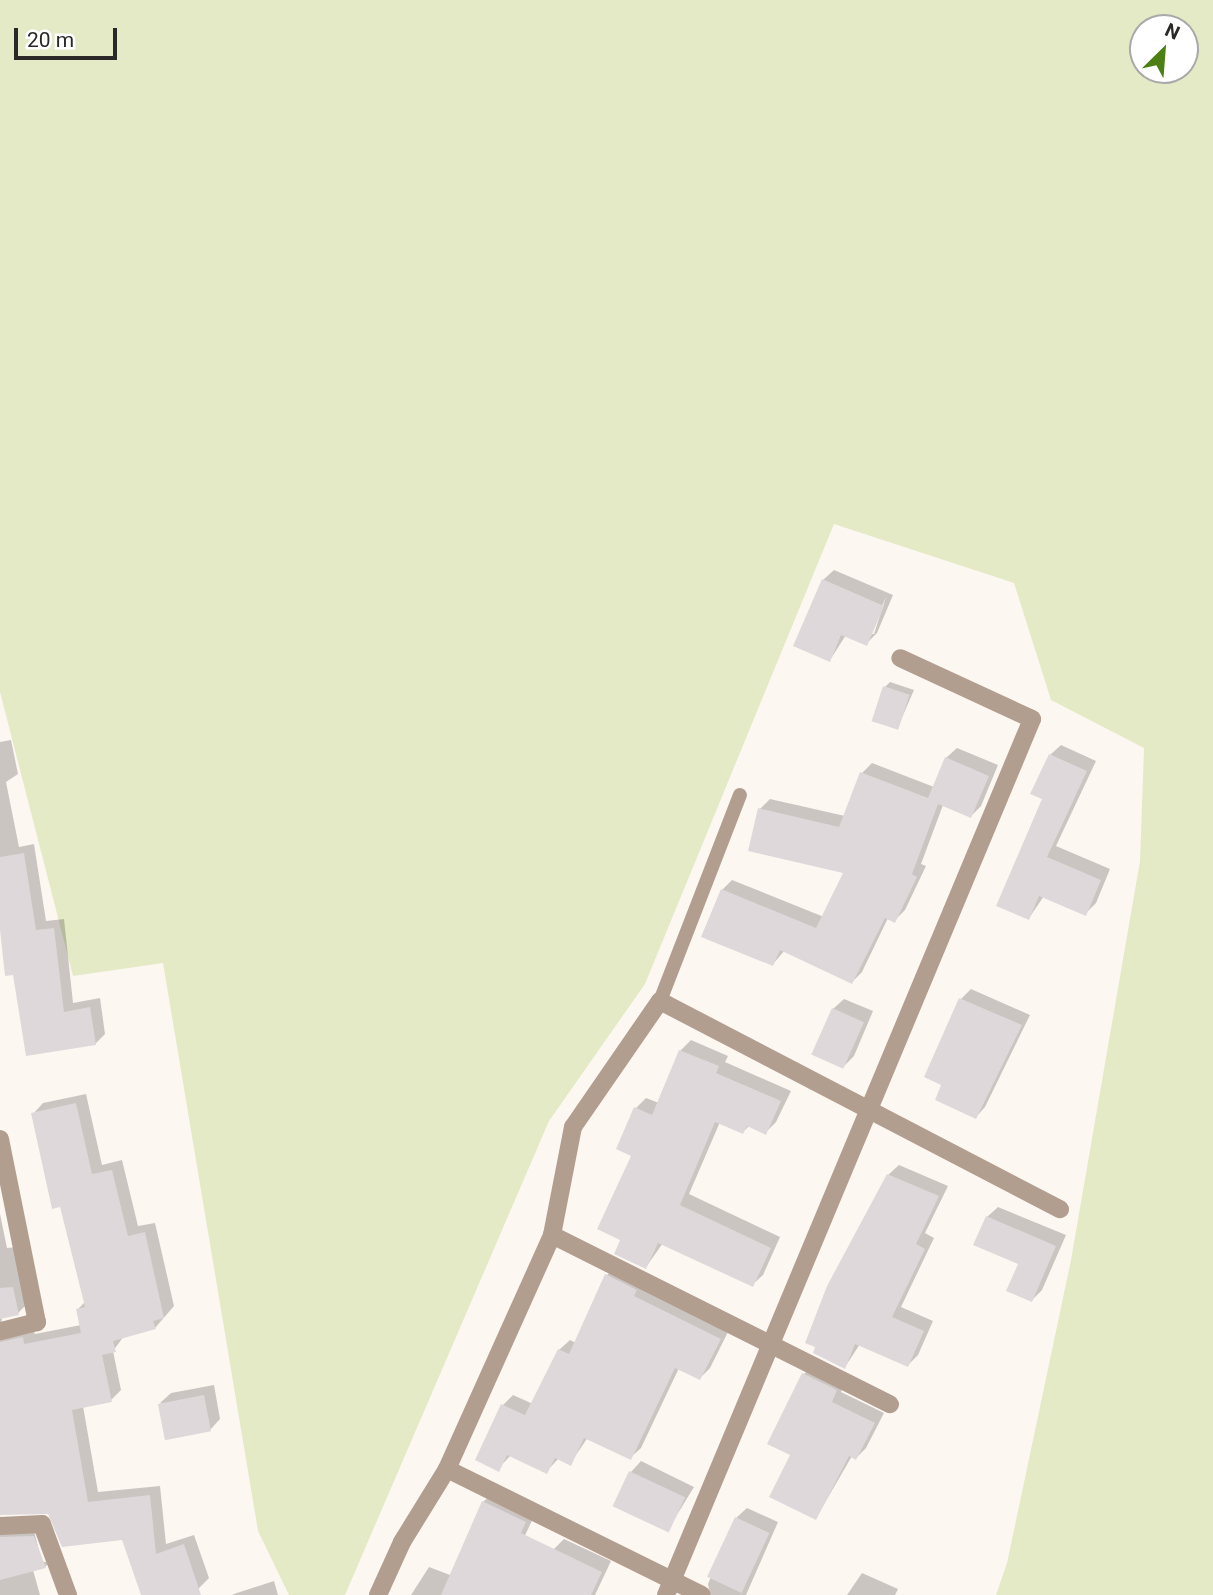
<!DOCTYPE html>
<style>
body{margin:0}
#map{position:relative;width:1213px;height:1595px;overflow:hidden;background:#fdf7f2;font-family:Roboto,sans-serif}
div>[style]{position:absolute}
.green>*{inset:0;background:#e4eac6}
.shadow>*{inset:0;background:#0003}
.building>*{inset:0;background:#dfd8db;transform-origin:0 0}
.lane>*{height:14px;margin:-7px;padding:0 7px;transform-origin:7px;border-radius:7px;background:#b29e8f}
.street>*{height:18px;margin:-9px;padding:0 9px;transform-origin:9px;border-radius:9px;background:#b29e8f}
span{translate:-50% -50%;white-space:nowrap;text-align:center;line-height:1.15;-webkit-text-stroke:7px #fff;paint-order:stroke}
.north{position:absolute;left:1129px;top:14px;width:70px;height:70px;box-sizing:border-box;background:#fff;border:2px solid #aaa9a9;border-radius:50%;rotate:25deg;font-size:19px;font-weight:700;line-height:28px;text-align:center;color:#2b2927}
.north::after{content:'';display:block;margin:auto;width:24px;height:32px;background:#4d8014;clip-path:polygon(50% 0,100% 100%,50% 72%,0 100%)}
.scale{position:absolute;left:14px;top:28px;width:103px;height:32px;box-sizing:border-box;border:4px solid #2b2927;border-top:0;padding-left:9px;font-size:21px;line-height:24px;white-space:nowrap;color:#2b2927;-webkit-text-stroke:5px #fff;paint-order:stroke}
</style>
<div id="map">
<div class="green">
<i style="clip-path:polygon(evenodd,0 0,1213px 0,1213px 1595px,996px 1595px,1007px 1563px,1071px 1260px,1140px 861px,1144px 748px,1051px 700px,1014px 583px,834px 524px,645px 984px,549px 1121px,345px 1595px,289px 1595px,258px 1531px,163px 963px,73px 976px,0 692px,0 0,1143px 28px,1185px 28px,1185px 70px,1143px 70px,1143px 28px)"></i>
</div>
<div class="shadow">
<i style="clip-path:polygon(evenodd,834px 570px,893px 595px,877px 633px,866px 644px,846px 635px,830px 660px,823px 580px,834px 570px,886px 597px,874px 634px,870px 634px,886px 597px)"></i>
<i style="clip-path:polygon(890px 682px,914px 690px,897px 729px,885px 687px)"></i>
<i style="clip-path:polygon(11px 740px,18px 774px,6px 782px,19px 847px,34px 844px,46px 921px,64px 919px,73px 1003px,100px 998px,105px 1034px,95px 1044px,14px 973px,0 920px,0 742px)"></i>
<i style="clip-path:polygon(1061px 745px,1096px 761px,1056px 846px,1110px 869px,1096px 903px,1085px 914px,1044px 896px,1029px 918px,1050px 755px)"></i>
<i style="clip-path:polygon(957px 748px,998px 765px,981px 806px,971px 816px,943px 805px,921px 864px,926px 866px,905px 910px,894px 921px,888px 918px,862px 972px,852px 982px,785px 950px,773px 964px,722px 890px,732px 880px,824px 917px,845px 872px,760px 809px,770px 799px,845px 816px,862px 773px,872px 763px,934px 787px,946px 758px)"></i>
<i style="clip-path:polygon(971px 989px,1030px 1015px,985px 1107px,976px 1117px,944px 1084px,961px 999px)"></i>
<i style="clip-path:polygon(844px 999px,873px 1011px,854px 1056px,844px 1066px,833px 1009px)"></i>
<i style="clip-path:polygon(691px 1040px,728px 1056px,725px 1062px,791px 1091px,776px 1122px,766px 1132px,750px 1125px,743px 1132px,720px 1122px,689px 1194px,780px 1237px,763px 1275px,752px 1285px,663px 1243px,646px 1267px,623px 1239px,636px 1108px,646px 1098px,659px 1103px,680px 1051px)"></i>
<i style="clip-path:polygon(86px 1094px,102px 1165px,122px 1160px,138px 1226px,155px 1223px,174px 1306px,155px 1328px,124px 1336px,113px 1351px,121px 1390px,111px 1400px,83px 1406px,98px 1492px,160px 1486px,166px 1544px,194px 1535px,209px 1578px,198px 1589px,179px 1595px,143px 1595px,123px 1538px,49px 1512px,0 1513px,0 1214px,7px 1248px,17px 1247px,28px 1303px,18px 1313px,2px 1318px,1px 1328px,33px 1328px,35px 1334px,81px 1325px,77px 1310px,85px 1302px,62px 1205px,33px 1114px,43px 1103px)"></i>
<i style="clip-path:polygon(899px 1165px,948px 1186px,925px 1233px,934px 1238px,901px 1307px,933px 1321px,918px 1355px,908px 1365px,860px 1344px,845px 1367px,888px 1175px)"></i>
<i style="clip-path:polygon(998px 1207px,1066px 1235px,1042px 1290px,1032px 1300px,1020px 1263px,987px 1217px)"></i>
<i style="clip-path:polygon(617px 1265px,730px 1328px,710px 1368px,700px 1378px,679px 1368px,641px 1448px,630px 1458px,588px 1437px,570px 1464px,559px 1458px,546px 1472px,511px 1455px,498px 1469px,503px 1405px,513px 1395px,533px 1404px,559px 1350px,570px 1340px,576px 1343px,607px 1275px)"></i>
<i style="clip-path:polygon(814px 1364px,846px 1380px,841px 1392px,884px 1413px,866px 1448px,856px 1458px,852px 1456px,816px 1518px,793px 1455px,804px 1374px)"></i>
<i style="clip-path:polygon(214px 1385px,220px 1419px,210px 1430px,160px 1403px,171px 1393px)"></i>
<i style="clip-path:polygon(641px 1461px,694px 1487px,667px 1531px,615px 1505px,631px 1472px)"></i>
<i style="clip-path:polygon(494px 1492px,536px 1512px,497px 1595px,411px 1595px,429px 1567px,450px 1575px,483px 1502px)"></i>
<i style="clip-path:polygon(747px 1508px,778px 1522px,746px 1595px,710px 1595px,708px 1584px,736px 1518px)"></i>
<i style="clip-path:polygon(evenodd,0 1515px,1px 1522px,45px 1526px,56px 1556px,45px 1567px,33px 1570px,40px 1595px,0 1595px,0 1515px,33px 1527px,46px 1562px,42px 1562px,33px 1527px)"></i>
<i style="clip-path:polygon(564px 1539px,611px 1561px,595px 1595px,536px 1595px,554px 1549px)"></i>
<i style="clip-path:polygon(862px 1573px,898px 1589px,895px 1595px,847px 1595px)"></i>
<i style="clip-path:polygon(274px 1581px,278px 1595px,232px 1595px,234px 1594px)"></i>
</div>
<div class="building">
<i style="clip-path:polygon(822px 579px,884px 606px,867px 646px,841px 635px,830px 662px,793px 646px)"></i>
<i style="left:883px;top:686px;width:28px;height:37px;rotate:18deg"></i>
<i style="clip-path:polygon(1049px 754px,1087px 771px,1047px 857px,1101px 880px,1086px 916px,1039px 896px,1029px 920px,996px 906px,1042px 799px,1030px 794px)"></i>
<i style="clip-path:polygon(945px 757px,989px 776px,971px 818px,938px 804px,912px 874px,917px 877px,895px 923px,885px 918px,852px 984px,780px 950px,773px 966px,701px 937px,721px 889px,816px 928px,843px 873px,748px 851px,758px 808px,839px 827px,860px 772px,928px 798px)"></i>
<i style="clip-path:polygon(24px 853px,36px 930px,54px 928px,64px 1012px,90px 1007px,96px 1045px,26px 1056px,13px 975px,5px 976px,0 930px,0 857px)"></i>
<i style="clip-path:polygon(959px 998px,1022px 1025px,976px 1119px,935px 1100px,941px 1085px,924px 1077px)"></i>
<i style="left:832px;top:1008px;width:35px;height:51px;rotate:24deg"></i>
<i style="clip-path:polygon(679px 1050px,719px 1066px,716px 1073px,781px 1101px,766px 1135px,747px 1126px,743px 1134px,715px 1122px,680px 1205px,771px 1248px,753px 1287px,658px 1243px,646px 1269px,614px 1254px,620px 1240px,597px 1229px,631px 1156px,616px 1149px,634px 1107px,652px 1115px)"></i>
<i style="clip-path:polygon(76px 1103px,92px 1174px,112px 1170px,128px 1236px,145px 1232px,164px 1318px,153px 1321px,156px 1329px,113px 1341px,116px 1352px,102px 1355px,112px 1402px,72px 1410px,88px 1502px,150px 1495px,156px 1554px,184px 1544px,201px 1595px,141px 1595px,122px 1540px,62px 1547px,48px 1514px,0 1515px,0 1342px,23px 1337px,24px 1344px,81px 1333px,76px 1309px,85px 1307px,60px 1207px,52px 1209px,31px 1113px)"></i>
<i style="clip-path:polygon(887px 1174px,939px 1196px,916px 1244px,925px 1249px,892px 1317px,924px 1331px,908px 1367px,855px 1344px,845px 1369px,813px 1353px,815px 1347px,805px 1343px,827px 1286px)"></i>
<i style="clip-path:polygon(986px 1216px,1056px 1246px,1032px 1302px,1006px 1291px,1018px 1264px,973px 1245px)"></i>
<i style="clip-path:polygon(605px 1274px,637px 1290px,634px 1296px,721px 1339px,700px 1380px,675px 1368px,631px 1460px,584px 1438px,571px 1466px,555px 1458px,547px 1474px,507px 1455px,499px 1472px,475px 1460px,501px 1404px,525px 1415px,558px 1349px,569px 1354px)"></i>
<i style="clip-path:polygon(13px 1287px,19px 1315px,0 1319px,0 1288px)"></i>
<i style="clip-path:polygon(802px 1373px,837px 1390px,832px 1402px,875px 1423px,856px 1460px,849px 1456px,816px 1520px,769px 1497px,790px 1455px,767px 1444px)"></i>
<i style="left:204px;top:1395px;width:37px;height:47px;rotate:79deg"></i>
<i style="left:629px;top:1471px;width:62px;height:39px;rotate:25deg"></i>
<i style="clip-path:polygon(482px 1501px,526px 1522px,521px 1533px,602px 1572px,591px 1595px,441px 1595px)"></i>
<i style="left:735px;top:1517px;width:38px;height:66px;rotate:25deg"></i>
<i style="clip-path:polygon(34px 1536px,46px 1568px,0 1580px,0 1537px)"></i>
</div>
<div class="lane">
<i style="left:660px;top:1001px;width:221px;rotate:-68.8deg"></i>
</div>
<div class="street">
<i style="left:0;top:1139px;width:187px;rotate:78.6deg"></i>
<i style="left:37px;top:1322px;width:38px;rotate:166deg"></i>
<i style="left:552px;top:1235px;width:378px;rotate:26.6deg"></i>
<i style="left:447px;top:1469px;width:284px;rotate:26.3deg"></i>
<i style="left:0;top:1526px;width:42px;rotate:-2.7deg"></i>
<i style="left:42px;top:1524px;width:76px;rotate:69.9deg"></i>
<i style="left:378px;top:1595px;width:58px;rotate:-65.6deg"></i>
<i style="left:402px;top:1542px;width:86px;rotate:-58.3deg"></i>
<i style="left:447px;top:1469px;width:256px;rotate:-65.8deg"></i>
<i style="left:552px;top:1235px;width:110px;rotate:-79deg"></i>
<i style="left:573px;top:1127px;width:153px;rotate:-55.4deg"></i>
<i style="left:660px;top:1001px;width:451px;rotate:27.5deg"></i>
<i style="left:666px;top:1595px;width:949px;rotate:-67.32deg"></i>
<i style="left:1032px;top:719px;width:145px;rotate:-155.2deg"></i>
</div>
<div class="north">N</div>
<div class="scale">20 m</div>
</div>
